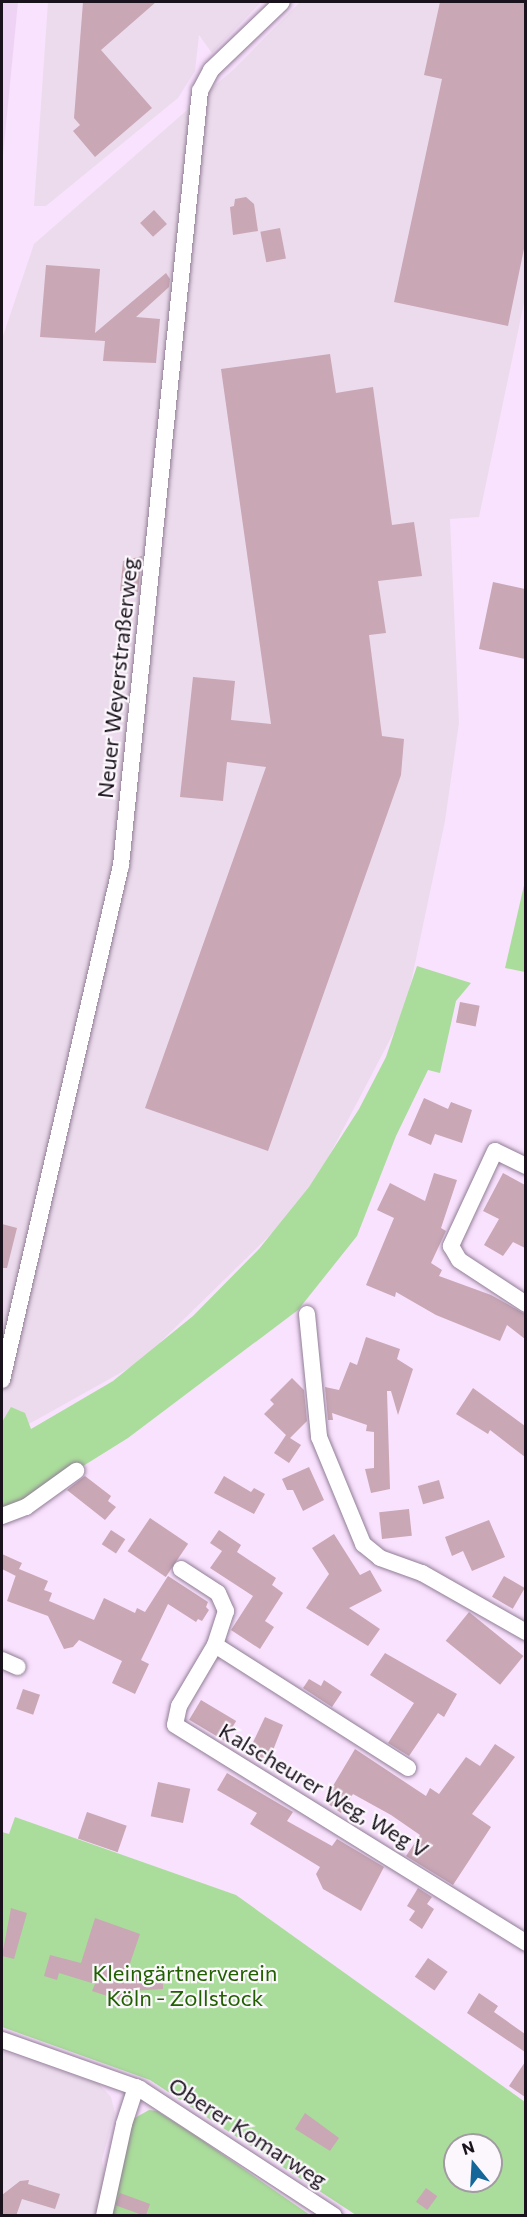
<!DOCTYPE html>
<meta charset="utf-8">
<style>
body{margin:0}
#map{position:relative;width:527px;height:2217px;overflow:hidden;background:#f9e2fe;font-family:Commissioner,sans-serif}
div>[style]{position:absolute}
.commercial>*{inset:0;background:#ecdbed}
.built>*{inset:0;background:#efd3f5}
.green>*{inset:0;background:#aadd9b}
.building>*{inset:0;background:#c9a7b5;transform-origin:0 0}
.roads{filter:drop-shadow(0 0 2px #917d95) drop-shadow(0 0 2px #917d95)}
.street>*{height:16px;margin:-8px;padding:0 8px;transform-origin:8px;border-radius:8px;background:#fff}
span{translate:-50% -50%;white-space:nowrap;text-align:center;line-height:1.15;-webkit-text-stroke:4.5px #fbf7fc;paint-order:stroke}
.street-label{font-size:22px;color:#1a121c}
.park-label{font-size:22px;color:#216001}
.frame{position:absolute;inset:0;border:3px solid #1a121c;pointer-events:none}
.north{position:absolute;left:443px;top:2133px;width:60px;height:60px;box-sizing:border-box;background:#fbf7fc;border:2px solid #a19ba2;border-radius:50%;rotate:342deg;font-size:16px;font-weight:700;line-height:24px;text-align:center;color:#1a121c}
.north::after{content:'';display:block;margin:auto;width:21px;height:27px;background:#156799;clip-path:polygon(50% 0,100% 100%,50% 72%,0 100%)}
</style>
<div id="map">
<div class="commercial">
<i style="clip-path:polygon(48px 2px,261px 2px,212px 53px,199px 35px,195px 71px,178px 98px,46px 206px,34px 206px)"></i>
<i style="clip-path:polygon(300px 2px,525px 2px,525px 298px,479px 517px,450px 519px,459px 723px,445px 821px,405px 1011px,306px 1200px,140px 1362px,2px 1439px,2px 339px,34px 244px,234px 69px)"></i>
<i style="clip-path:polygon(2px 2051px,99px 2084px,111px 2097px,115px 2113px,102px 2159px,105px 2180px,97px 2215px,2px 2216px)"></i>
</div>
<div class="built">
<i style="clip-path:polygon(2px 2px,18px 2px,2px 166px)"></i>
</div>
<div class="green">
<i style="clip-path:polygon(525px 881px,525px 972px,505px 968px)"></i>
<i style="clip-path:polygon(417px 966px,471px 983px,456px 1001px,440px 1073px,428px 1070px,396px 1136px,357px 1236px,298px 1310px,128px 1438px,19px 1506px,2px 1510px,2px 1422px,11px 1407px,25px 1413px,31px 1429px,113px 1381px,193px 1316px,259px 1249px,309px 1187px,359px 1109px,386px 1057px)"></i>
<i style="clip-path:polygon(evenodd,15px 1817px,236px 1895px,525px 2102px,525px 2215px,356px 2215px,150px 2080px,2px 2027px,2px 1832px,9px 1834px,15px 1817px,455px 2145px,491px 2145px,491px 2181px,455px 2181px,455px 2145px)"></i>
<i style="clip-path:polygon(149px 2110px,157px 2111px,196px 2136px,310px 2215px,111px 2216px,133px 2119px)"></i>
</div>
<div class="building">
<i style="clip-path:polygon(83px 2px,156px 2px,101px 50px,152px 108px,95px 157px,73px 131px,80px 125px,74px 118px)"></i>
<i style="clip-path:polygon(440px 2px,525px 2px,525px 244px,508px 326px,394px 302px,442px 79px,424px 75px)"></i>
<i style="clip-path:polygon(246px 197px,254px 204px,258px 231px,233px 235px,230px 207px,234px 206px,235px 199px)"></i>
<i style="left:154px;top:210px;width:19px;height:19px;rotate:47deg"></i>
<i style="left:280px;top:228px;width:31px;height:20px;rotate:79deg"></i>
<i style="clip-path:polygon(46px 265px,100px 269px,95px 333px,166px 273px,170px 279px,169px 287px,136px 317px,160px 319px,156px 363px,103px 361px,105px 341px,40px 337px)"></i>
<i style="clip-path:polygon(330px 354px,336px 393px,373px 387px,392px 525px,414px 522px,422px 576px,378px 581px,386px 633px,369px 635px,382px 736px,404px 739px,401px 775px,268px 1151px,145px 1108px,266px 767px,227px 762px,223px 801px,180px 797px,193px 677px,235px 681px,231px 720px,271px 724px,221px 369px)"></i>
<i style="clip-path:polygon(142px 556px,138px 592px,120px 591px,123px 561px)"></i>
<i style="clip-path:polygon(493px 582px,525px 589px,525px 659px,479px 649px)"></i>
<i style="left:460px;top:1002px;width:20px;height:21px;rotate:11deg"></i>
<i style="clip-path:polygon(424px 1098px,448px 1109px,451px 1102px,472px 1110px,462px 1143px,435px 1134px,431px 1145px,408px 1135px)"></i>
<i style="clip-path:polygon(434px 1173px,457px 1180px,441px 1228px,446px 1231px,431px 1263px,442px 1270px,439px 1276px,491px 1295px,525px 1314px,525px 1339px,507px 1325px,500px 1341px,436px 1315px,396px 1292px,395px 1297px,366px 1285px,394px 1218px,377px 1210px,390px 1183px,425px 1201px)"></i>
<i style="clip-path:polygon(503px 1173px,525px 1185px,525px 1248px,513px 1242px,503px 1256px,484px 1245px,499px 1219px,483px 1211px)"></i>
<i style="clip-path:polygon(2px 1224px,17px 1228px,7px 1268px,2px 1268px)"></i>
<i style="clip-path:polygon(366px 1337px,400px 1349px,397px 1359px,413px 1369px,398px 1415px,391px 1391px,387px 1391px,390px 1489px,371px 1493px,365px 1469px,374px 1468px,374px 1432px,366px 1431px,367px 1425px,332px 1413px,333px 1420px,328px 1420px,325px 1387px,339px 1390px,350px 1362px,357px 1365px)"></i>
<i style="clip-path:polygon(292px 1378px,304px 1390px,307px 1421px,290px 1438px,301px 1445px,289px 1463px,274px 1453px,286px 1435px,264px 1414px,274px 1404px,270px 1400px)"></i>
<i style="clip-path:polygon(473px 1388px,525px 1426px,525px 1457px,490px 1430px,488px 1434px,456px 1414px)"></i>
<i style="clip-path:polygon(309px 1467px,324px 1500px,303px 1511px,293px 1490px,287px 1490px,282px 1479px)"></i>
<i style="clip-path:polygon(85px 1476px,111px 1496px,108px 1501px,116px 1507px,105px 1520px,67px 1490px)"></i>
<i style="clip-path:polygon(224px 1476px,251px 1492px,254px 1488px,265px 1494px,254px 1514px,214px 1493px)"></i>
<i style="left:439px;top:1480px;width:19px;height:22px;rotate:74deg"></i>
<i style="left:409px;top:1509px;width:27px;height:30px;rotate:84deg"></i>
<i style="left:150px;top:1518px;width:46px;height:40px;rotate:34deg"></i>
<i style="clip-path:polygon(489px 1520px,505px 1557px,472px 1571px,463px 1551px,452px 1556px,445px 1537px)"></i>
<i style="left:111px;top:1530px;width:17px;height:17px;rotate:33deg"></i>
<i style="clip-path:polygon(219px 1530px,241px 1545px,237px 1552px,276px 1578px,272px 1585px,283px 1593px,265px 1621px,274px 1627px,260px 1649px,231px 1630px,253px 1596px,210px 1568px,222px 1551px,210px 1543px)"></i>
<i style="clip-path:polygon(334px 1534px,360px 1575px,370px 1570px,382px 1591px,349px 1608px,380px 1629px,368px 1646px,306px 1608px,329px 1574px,312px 1548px)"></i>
<i style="clip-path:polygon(2px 1554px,22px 1563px,19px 1569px,48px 1581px,44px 1590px,52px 1593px,49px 1601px,94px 1620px,104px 1598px,135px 1613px,137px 1608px,145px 1612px,168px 1576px,208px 1602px,206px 1607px,209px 1610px,202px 1621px,198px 1619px,196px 1622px,168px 1604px,141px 1660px,149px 1664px,135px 1694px,112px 1683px,122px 1661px,79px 1640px,73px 1647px,64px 1649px,48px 1616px,7px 1601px,17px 1572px,16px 1576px,2px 1569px)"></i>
<i style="left:504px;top:1576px;width:24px;height:24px;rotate:30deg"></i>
<i style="left:469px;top:1612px;width:70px;height:37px;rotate:39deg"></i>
<i style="clip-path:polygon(385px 1653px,457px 1694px,444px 1717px,438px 1713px,409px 1756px,388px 1743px,414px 1703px,370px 1675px)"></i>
<i style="clip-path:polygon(309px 1679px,321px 1686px,324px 1680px,342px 1692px,332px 1707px,303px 1688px)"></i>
<i style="left:23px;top:1689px;width:18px;height:21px;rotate:19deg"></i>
<i style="left:201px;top:1700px;width:41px;height:23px;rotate:31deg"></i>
<i style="clip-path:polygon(265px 1717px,283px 1725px,268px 1763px,248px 1753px)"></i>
<i style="clip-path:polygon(495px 1744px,515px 1757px,472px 1814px,491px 1827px,453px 1885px,406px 1856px,420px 1835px,391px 1815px,353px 1794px,341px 1813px,324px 1801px,355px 1749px,426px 1796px,430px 1788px,439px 1794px,466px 1757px,480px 1766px)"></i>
<i style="clip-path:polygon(227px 1773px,293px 1812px,287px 1821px,332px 1846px,337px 1839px,384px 1867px,361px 1911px,323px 1889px,316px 1874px,320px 1867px,250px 1824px,257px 1813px,217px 1790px)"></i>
<i style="left:158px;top:1782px;width:33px;height:35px;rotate:12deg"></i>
<i style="left:87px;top:1812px;width:42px;height:28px;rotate:19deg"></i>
<i style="clip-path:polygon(418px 1888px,432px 1897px,427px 1904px,434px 1909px,422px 1929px,409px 1920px,415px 1911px,407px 1906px)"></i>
<i style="clip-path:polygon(11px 1908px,27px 1913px,14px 1959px,2px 1956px)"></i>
<i style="clip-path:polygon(95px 1918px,140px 1934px,126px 1975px,163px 1974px,163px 1989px,130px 1991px,126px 2002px,92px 1991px,95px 1984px,59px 1973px,57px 1980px,44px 1976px,50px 1955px,81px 1963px)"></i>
<i style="left:428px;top:1958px;width:24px;height:23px;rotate:35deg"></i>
<i style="clip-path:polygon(479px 1993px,498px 2006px,494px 2012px,525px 2034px,525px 2052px,467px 2013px)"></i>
<i style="clip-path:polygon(525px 2062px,525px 2097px,509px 2086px)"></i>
<i style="clip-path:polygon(305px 2113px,339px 2138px,330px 2151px,295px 2129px)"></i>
<i style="clip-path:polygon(29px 2180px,28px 2184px,60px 2194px,55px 2209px,22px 2199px,16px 2216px,2px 2216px,2px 2195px,20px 2181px)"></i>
<i style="left:426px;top:2188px;width:14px;height:17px;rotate:36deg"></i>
<i style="left:120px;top:2193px;width:32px;height:13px;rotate:20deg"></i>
</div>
<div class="roads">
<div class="street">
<i style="left:526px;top:1166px;width:34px;rotate:-154deg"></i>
<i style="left:495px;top:1151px;width:105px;rotate:114.9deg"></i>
<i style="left:451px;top:1246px;width:16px;rotate:60deg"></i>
<i style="left:459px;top:1260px;width:80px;rotate:33.3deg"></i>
<i style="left:307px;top:1314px;width:124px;rotate:84.4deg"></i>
<i style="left:319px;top:1437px;width:116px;rotate:67.6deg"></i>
<i style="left:363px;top:1544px;width:22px;rotate:39deg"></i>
<i style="left:380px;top:1558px;width:45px;rotate:19.7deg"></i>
<i style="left:422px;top:1573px;width:120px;rotate:29.6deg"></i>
<i style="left:2px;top:1380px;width:529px;rotate:-76.99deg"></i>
<i style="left:121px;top:865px;width:778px;rotate:-84.17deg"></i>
<i style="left:200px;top:91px;width:24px;rotate:-62deg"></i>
<i style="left:211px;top:70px;width:98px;rotate:-43.8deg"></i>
<i style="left:2px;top:1516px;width:26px;rotate:-21deg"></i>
<i style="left:26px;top:1507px;width:62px;rotate:-35.8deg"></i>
<i style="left:181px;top:1569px;width:44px;rotate:33deg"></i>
<i style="left:218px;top:1593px;width:20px;rotate:66deg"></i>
<i style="left:226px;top:1611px;width:36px;rotate:108deg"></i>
<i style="left:215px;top:1645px;width:71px;rotate:120.5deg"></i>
<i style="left:179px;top:1706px;width:19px;rotate:102deg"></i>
<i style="left:175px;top:1725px;width:413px;rotate:31.8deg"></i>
<i style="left:215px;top:1645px;width:229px;rotate:32.5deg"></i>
<i style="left:2px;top:1660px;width:17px;rotate:24deg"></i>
<i style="left:2px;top:2040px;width:146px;rotate:19.5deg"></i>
<i style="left:140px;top:2089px;width:232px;rotate:33.2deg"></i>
<i style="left:104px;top:2216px;width:94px;rotate:-77.7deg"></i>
<i style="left:124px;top:2124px;width:39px;rotate:-72deg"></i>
</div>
</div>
<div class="street-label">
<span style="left:117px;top:678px;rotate:-84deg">Neuer Weyerstraßerweg</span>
<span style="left:324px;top:1790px;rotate:31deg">Kalscheurer Weg, Weg V</span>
<span style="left:248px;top:2132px;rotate:33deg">Oberer Komarweg</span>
</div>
<div class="park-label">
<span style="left:185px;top:1985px">Kleingärtnerverein<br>Köln - Zollstock</span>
</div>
<div class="frame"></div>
<div class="north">N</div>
</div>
